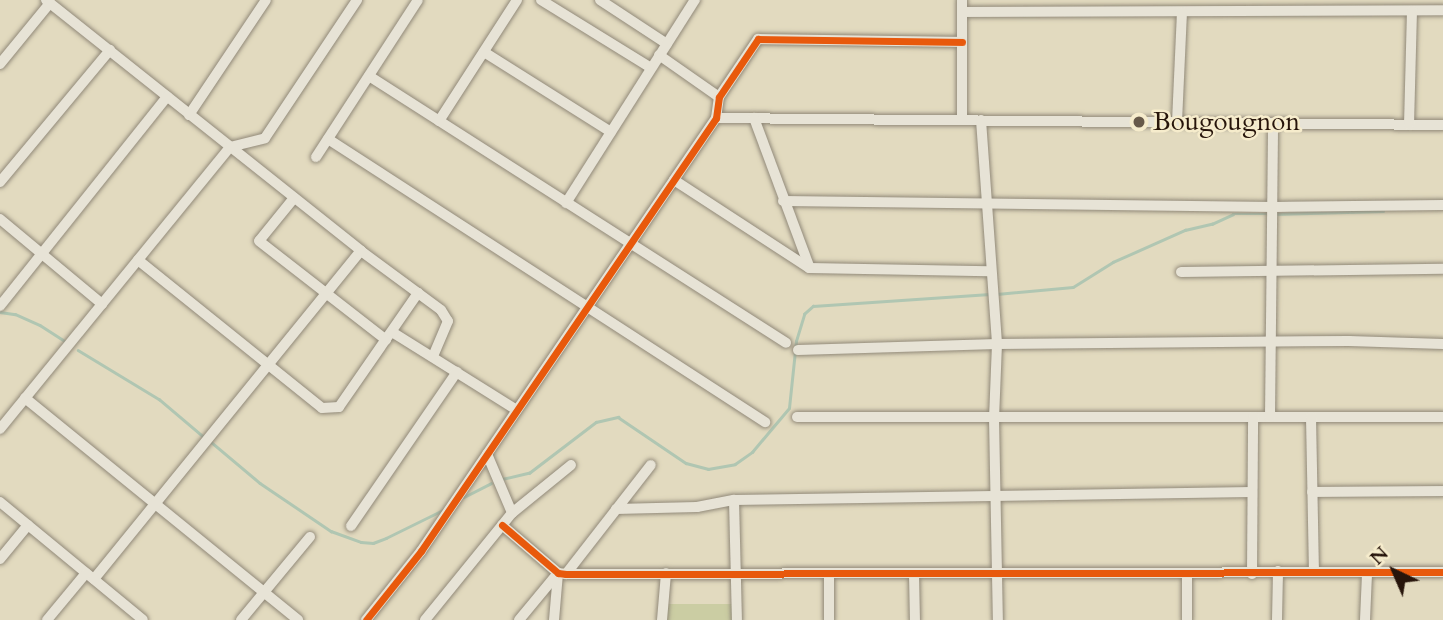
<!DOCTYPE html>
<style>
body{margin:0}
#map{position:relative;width:1443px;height:620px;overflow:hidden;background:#e2dabf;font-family:Cardo,serif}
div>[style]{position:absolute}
.green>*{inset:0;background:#cbcda3;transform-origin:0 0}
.stream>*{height:2.5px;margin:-1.25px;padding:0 1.25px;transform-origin:1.25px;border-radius:1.25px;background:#b0c6b2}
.roads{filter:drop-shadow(0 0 2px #918979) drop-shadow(0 0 2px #918979)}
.minor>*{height:10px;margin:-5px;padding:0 5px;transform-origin:5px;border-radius:5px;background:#e7e3d6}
.cycleway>*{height:7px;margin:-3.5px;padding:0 3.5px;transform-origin:3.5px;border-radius:3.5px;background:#e8590c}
.dots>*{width:19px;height:19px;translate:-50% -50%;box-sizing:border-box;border:4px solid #f6eccc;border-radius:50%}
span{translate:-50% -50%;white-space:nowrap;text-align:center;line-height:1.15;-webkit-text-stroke:5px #f6eccc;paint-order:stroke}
.poi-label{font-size:26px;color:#27150b}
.left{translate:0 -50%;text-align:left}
.north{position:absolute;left:1359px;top:536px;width:70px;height:70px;-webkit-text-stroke:5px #f6eccc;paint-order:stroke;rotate:316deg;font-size:19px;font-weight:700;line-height:28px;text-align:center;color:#27150b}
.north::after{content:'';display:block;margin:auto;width:24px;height:32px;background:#27150b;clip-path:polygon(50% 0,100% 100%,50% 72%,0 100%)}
</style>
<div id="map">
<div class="green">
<i style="left:659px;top:604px;width:74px;height:16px"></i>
</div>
<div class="stream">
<i style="left:1274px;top:214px;width:109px;rotate:-1.6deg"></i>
<i style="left:997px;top:294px;width:76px;rotate:-5.3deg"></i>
<i style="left:1073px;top:287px;width:47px;rotate:-32deg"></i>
<i style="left:1113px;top:262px;width:79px;rotate:-24deg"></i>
<i style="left:1185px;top:230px;width:28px;rotate:-13deg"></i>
<i style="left:1212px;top:224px;width:23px;rotate:-25deg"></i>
<i style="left:1233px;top:214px;width:34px"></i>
<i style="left:0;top:312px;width:15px;rotate:8deg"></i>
<i style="left:15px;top:314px;width:27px;rotate:24deg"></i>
<i style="left:40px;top:325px;width:31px;rotate:33deg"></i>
<i style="left:78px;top:350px;width:95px;rotate:31.2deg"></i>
<i style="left:159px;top:399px;width:59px;rotate:40.2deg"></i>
<i style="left:210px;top:441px;width:65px;rotate:40deg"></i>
<i style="left:260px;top:483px;width:86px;rotate:34.1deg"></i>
<i style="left:331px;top:531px;width:32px;rotate:20deg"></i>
<i style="left:361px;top:542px;width:12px;rotate:5deg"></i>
<i style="left:373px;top:543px;width:14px;rotate:-21deg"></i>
<i style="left:386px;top:538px;width:64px;rotate:-26.2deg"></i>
<i style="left:502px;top:479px;width:28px;rotate:-13deg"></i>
<i style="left:529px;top:473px;width:84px;rotate:-37.3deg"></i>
<i style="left:596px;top:422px;width:23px;rotate:-13deg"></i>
<i style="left:618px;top:417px;width:82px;rotate:34.1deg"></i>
<i style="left:686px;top:463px;width:23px;rotate:15deg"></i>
<i style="left:708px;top:469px;width:27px;rotate:-10deg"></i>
<i style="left:735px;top:464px;width:21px;rotate:-35deg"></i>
<i style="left:752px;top:452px;width:57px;rotate:-49.9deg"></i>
<i style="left:789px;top:408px;width:67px;rotate:-84deg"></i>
<i style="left:796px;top:341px;width:28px;rotate:-73deg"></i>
<i style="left:804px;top:314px;width:12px;rotate:-42deg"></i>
<i style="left:813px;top:306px;width:177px;rotate:-3.9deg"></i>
<i style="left:464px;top:497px;width:30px;rotate:-27deg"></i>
</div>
<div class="roads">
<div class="minor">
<i style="left:46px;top:0;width:403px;rotate:38.5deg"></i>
<i style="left:361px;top:251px;width:99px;rotate:36.4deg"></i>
<i style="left:441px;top:310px;width:13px;rotate:58deg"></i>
<i style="left:448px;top:321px;width:39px;rotate:113deg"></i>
<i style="left:541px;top:0;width:129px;rotate:31.7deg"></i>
<i style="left:600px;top:0;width:80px;rotate:33.3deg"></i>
<i style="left:962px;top:12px;width:481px;rotate:-0.2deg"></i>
<i style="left:484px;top:52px;width:150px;rotate:32.2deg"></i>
<i style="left:659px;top:55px;width:73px;rotate:35deg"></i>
<i style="left:0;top:64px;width:79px;rotate:-50.7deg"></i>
<i style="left:369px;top:76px;width:495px;rotate:32.6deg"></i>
<i style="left:189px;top:115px;width:138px;rotate:-56.2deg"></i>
<i style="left:716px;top:118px;width:727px;rotate:0.55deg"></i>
<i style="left:754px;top:118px;width:158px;rotate:69.6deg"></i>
<i style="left:962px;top:120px;width:120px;rotate:-90deg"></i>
<i style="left:981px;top:120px;width:225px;rotate:85.9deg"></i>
<i style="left:997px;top:344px;width:74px;rotate:92.3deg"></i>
<i style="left:994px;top:418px;width:202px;rotate:88.9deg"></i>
<i style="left:439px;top:121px;width:144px;rotate:-57.2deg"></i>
<i style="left:1177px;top:122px;width:110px;rotate:-87.4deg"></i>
<i style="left:1409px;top:125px;width:114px;rotate:-88.5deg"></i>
<i style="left:328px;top:139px;width:521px;rotate:32.93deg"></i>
<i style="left:316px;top:157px;width:187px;rotate:-57deg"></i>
<i style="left:674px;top:180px;width:161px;rotate:33.1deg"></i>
<i style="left:809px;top:268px;width:180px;rotate:1deg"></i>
<i style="left:0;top:182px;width:172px;rotate:-50.2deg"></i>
<i style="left:294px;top:198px;width:55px;rotate:129.1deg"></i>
<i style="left:259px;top:241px;width:161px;rotate:37.9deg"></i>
<i style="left:783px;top:201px;width:491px;rotate:0.7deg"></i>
<i style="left:1274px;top:207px;width:169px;rotate:-0.7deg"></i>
<i style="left:566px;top:203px;width:241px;rotate:-57.6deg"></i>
<i style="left:0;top:219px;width:133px;rotate:39.8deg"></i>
<i style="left:138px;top:260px;width:236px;rotate:38.8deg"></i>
<i style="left:322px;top:408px;width:17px;rotate:-3deg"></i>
<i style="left:339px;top:407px;width:139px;rotate:-55.3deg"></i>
<i style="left:1181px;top:272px;width:262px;rotate:-0.7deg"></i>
<i style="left:0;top:306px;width:268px;rotate:-51.4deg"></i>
<i style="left:392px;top:332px;width:147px;rotate:32deg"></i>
<i style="left:798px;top:350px;width:199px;rotate:-1.7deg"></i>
<i style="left:997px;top:344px;width:352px;rotate:-0.5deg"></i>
<i style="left:1349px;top:341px;width:94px;rotate:1.8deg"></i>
<i style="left:25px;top:398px;width:352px;rotate:39.1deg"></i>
<i style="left:797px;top:417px;width:646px"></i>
<i style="left:1270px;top:417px;width:294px;rotate:-89.4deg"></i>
<i style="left:1311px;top:417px;width:155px;rotate:88.9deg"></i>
<i style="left:0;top:429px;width:364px;rotate:-50.8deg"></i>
<i style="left:230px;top:147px;width:36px;rotate:-14deg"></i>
<i style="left:265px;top:138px;width:166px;rotate:-56.3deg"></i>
<i style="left:487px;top:454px;width:64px;rotate:67deg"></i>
<i style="left:1312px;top:492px;width:131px;rotate:-0.4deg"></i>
<i style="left:734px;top:500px;width:120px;rotate:88.6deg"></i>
<i style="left:0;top:502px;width:185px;rotate:39.5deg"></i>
<i style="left:616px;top:509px;width:81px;rotate:-1.4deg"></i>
<i style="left:697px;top:507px;width:38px;rotate:-11deg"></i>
<i style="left:734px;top:500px;width:518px;rotate:-0.88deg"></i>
<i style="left:502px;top:525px;width:74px;rotate:40.6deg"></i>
<i style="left:558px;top:573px;width:8px;rotate:7deg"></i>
<i style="left:566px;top:574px;width:877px;rotate:-0.13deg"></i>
<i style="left:351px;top:526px;width:187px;rotate:-55.5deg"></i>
<i style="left:0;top:559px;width:44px;rotate:-50.5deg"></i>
<i style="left:566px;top:574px;width:138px;rotate:-52.1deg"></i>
<i style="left:829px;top:574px;width:46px;rotate:90deg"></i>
<i style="left:914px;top:574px;width:46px;rotate:88.8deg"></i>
<i style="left:1252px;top:574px;width:157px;rotate:-89.6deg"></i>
<i style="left:94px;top:579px;width:423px;rotate:-50.9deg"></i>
<i style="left:47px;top:620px;width:61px;rotate:-50.3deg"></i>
<i style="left:241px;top:620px;width:108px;rotate:-50.3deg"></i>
<i style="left:366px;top:620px;width:88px;rotate:-51.4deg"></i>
<i style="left:421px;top:551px;width:524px;rotate:-55.73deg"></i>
<i style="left:716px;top:118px;width:21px;rotate:-82deg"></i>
<i style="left:719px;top:97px;width:70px;rotate:-56.1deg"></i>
<i style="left:758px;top:39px;width:204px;rotate:0.8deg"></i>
<i style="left:425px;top:620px;width:138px;rotate:-50.9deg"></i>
<i style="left:512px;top:513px;width:76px;rotate:-39.1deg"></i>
<i style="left:519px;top:620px;width:61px;rotate:-50.3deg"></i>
<i style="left:554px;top:620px;width:47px;rotate:-85.1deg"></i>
<i style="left:662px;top:620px;width:47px;rotate:-85.1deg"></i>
<i style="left:1187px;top:620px;width:46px;rotate:-90deg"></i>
<i style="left:1277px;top:620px;width:49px;rotate:-88.8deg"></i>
<i style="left:1365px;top:620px;width:46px;rotate:-87.5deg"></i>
</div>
</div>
<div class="cycleway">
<i style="left:502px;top:525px;width:74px;rotate:40.6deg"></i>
<i style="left:558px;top:573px;width:8px;rotate:7deg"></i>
<i style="left:566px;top:574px;width:877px;rotate:-0.13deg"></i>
<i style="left:366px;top:620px;width:88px;rotate:-51.4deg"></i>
<i style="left:421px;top:551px;width:524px;rotate:-55.73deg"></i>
<i style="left:716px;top:118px;width:21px;rotate:-82deg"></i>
<i style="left:719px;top:97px;width:70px;rotate:-56.1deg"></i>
<i style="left:758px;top:39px;width:204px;rotate:0.8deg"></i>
</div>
<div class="dots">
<i style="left:1139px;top:122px;background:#685a4a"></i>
</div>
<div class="poi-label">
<span class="left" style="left:1153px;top:122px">Bougougnon</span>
</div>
<div class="north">N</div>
</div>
